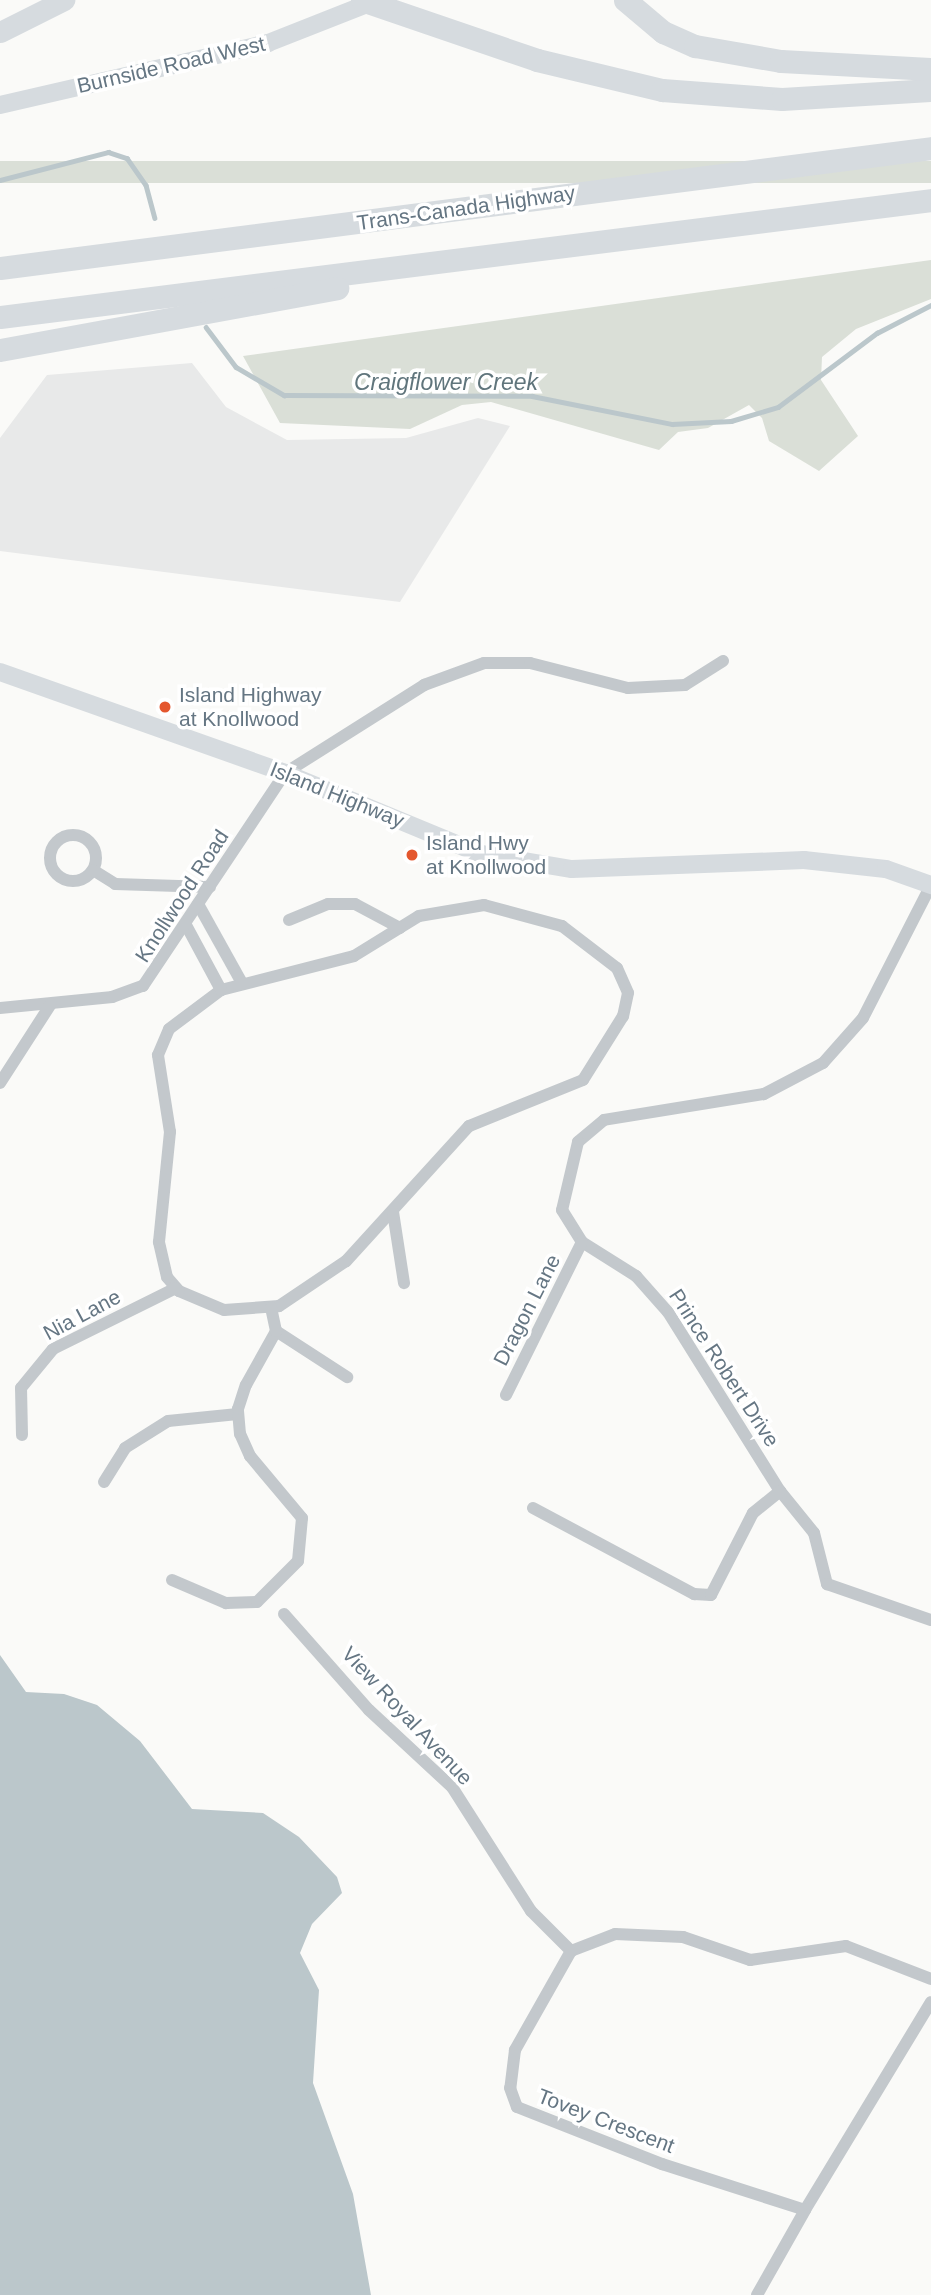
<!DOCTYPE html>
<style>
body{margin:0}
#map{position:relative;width:931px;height:2295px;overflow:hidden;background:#fafaf8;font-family:Arial,sans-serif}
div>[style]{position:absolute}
.built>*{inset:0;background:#e8e9e9}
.green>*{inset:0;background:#dadfd7;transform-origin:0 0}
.water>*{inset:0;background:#bbc7cb}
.stream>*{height:4.5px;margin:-2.25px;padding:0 2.25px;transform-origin:2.25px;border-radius:2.25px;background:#bbc7cb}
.street>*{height:12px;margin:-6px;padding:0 6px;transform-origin:6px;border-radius:6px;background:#c3c8cc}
.street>.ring{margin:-6px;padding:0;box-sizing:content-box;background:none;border:12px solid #c3c8cc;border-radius:50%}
.secondary>*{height:18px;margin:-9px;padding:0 9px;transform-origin:9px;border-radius:9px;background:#d6dbdf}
.primary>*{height:21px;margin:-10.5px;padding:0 10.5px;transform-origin:10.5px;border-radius:10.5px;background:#d6dbdf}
.highway>*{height:23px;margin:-11.5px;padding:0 11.5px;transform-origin:11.5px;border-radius:11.5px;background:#d6dbdf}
.dots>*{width:19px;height:19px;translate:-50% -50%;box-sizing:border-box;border:4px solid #fff;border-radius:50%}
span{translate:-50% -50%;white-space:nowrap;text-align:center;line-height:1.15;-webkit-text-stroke:7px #fff;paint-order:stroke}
.street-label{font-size:21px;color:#657683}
.poi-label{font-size:21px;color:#657683}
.left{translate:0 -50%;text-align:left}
.water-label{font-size:23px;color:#60757c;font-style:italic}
</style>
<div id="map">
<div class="built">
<i style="clip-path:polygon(192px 363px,226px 407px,287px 440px,406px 438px,478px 418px,510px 426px,400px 602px,0 551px,0 438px,47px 375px)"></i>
</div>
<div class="green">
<i style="left:931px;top:161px;width:22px;height:939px;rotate:90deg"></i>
<i style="clip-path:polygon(931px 260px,931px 299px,856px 329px,822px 357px,821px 380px,858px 436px,819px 471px,769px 441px,762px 418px,749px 405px,708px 428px,678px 432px,659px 450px,491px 402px,462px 405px,410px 429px,280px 423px,243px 356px)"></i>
</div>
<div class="water">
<i style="clip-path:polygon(0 1655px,26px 1692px,64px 1694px,97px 1705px,140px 1741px,192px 1809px,263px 1813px,299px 1837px,337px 1877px,342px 1893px,312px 1924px,300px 1953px,319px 1990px,313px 2083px,353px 2194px,371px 2295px,0 2295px)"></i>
</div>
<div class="stream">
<i style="left:0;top:180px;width:112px;rotate:-14.5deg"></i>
<i style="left:108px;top:152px;width:20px;rotate:18deg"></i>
<i style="left:127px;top:158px;width:33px;rotate:55deg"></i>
<i style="left:146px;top:185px;width:34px;rotate:75deg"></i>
<i style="left:206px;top:327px;width:50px;rotate:53.1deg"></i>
<i style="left:236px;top:367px;width:56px;rotate:30.3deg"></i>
<i style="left:284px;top:395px;width:248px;rotate:0.2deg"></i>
<i style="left:532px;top:396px;width:143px;rotate:11.3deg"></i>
<i style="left:672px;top:424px;width:59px;rotate:-2.9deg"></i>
<i style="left:731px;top:421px;width:49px;rotate:-16.6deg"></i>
<i style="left:778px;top:407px;width:124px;rotate:-36.8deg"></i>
<i style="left:877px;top:333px;width:61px;rotate:-27.4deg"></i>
</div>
<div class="street">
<i class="ring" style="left:50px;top:835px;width:34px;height:34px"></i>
<i style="left:93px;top:870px;width:26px;rotate:32deg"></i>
<i style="left:115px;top:884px;width:95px;rotate:1.8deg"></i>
<i style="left:931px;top:885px;width:149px;rotate:117.1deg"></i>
<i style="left:863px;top:1018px;width:60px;rotate:131.6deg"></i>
<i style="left:823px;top:1063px;width:67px;rotate:152.3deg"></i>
<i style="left:764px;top:1094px;width:162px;rotate:170.8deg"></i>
<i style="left:604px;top:1120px;width:34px;rotate:140deg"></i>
<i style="left:578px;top:1142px;width:70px;rotate:103.2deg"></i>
<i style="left:562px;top:1210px;width:38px;rotate:58deg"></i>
<i style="left:582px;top:1242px;width:64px;rotate:32.2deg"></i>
<i style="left:636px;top:1276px;width:48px;rotate:48.4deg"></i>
<i style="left:668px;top:1312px;width:211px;rotate:58deg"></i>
<i style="left:780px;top:1491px;width:54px;rotate:51deg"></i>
<i style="left:814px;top:1533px;width:53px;rotate:75.7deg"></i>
<i style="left:827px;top:1584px;width:110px;rotate:19.1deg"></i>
<i style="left:198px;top:904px;width:90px;rotate:60.9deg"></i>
<i style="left:484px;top:905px;width:81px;rotate:15.1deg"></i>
<i style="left:562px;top:926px;width:69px;rotate:37.4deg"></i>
<i style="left:617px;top:968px;width:27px;rotate:66deg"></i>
<i style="left:628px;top:993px;width:24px;rotate:102deg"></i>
<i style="left:623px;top:1016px;width:75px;rotate:122deg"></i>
<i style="left:583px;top:1080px;width:123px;rotate:158deg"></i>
<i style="left:469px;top:1126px;width:183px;rotate:132.3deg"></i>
<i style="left:346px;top:1261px;width:81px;rotate:146.1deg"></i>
<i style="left:279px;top:1306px;width:55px;rotate:175.8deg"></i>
<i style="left:224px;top:1310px;width:49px;rotate:-157.1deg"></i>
<i style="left:179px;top:1291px;width:18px;rotate:-131deg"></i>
<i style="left:167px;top:1277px;width:36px;rotate:-103deg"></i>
<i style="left:159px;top:1242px;width:111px;rotate:-84.3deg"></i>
<i style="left:170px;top:1132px;width:78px;rotate:-98.9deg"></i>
<i style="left:158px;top:1055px;width:28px;rotate:-67deg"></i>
<i style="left:169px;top:1029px;width:65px;rotate:-36.9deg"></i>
<i style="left:221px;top:990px;width:137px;rotate:-14.3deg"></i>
<i style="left:354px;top:956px;width:76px;rotate:-31.6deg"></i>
<i style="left:419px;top:916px;width:66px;rotate:-9.6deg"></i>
<i style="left:289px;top:920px;width:42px;rotate:-22.3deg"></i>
<i style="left:328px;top:904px;width:27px"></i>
<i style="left:355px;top:904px;width:51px;rotate:28.1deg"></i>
<i style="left:186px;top:925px;width:74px;rotate:61.7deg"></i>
<i style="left:0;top:1008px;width:113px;rotate:-5.6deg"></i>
<i style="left:112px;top:997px;width:33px;rotate:-20deg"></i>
<i style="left:143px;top:986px;width:256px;rotate:-56.3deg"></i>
<i style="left:285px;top:773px;width:165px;rotate:-32.3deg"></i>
<i style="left:424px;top:685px;width:64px;rotate:-20.1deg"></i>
<i style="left:484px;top:663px;width:46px"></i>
<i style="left:530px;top:663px;width:101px;rotate:14.3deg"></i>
<i style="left:628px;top:688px;width:57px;rotate:-3deg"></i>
<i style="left:685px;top:685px;width:45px;rotate:-32.3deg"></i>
<i style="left:0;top:1083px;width:94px;rotate:-57.2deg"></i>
<i style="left:393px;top:1212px;width:72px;rotate:81.2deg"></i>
<i style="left:276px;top:1331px;width:85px;rotate:32.9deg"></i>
<i style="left:506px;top:1395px;width:171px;rotate:-63.6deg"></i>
<i style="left:22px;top:1435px;width:47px;rotate:-91.2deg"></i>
<i style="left:21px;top:1388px;width:50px;rotate:-50.6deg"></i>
<i style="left:53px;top:1349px;width:137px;rotate:-26.4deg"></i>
<i style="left:104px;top:1482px;width:40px;rotate:-58deg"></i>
<i style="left:125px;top:1448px;width:51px;rotate:-32.1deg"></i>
<i style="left:168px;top:1421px;width:70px;rotate:-5.7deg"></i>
<i style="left:533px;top:1508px;width:183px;rotate:28.1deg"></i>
<i style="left:694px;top:1594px;width:17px;rotate:3deg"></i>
<i style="left:711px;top:1595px;width:92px;rotate:-62.9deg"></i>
<i style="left:753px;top:1513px;width:35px;rotate:-39deg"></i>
<i style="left:172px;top:1580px;width:59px;rotate:23.1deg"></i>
<i style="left:226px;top:1603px;width:31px;rotate:-2deg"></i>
<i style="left:257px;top:1602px;width:58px;rotate:-45deg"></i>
<i style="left:298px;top:1561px;width:43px;rotate:-84.7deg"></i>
<i style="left:302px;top:1518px;width:81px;rotate:-130deg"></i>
<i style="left:250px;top:1456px;width:24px;rotate:-114deg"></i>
<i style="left:240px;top:1434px;width:25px;rotate:-95deg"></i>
<i style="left:238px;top:1409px;width:25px;rotate:-72deg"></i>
<i style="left:246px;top:1385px;width:62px;rotate:-60.9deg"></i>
<i style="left:276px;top:1331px;width:24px;rotate:-102deg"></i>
<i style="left:284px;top:1614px;width:128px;rotate:48.5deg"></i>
<i style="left:369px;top:1710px;width:113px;rotate:42.9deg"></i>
<i style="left:452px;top:1787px;width:147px;rotate:57.5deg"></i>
<i style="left:531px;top:1911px;width:57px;rotate:45deg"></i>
<i style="left:571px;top:1951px;width:47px;rotate:-21.1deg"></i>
<i style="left:615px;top:1934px;width:68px;rotate:2.5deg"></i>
<i style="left:683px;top:1937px;width:71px;rotate:18.9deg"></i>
<i style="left:750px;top:1960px;width:97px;rotate:-8.3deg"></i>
<i style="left:846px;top:1946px;width:91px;rotate:21.2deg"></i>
<i style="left:571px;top:1951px;width:114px;rotate:119.5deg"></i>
<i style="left:515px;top:2050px;width:38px;rotate:97deg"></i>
<i style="left:510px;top:2088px;width:20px;rotate:70deg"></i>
<i style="left:517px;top:2107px;width:156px;rotate:21.5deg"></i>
<i style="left:662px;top:2164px;width:150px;rotate:17.8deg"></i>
<i style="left:805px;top:2210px;width:243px;rotate:-58.8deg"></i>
<i style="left:757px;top:2295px;width:98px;rotate:-60.5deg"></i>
</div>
<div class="secondary">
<i style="left:0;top:105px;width:275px;rotate:-13deg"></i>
<i style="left:268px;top:43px;width:117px;rotate:-21.5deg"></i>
<i style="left:0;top:672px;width:302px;rotate:19.5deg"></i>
<i style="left:285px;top:773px;width:212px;rotate:22.5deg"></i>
<i style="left:481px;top:854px;width:92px;rotate:9.4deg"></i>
<i style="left:572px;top:869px;width:232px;rotate:-2.2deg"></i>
<i style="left:804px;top:860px;width:82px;rotate:6.3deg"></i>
<i style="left:886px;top:869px;width:48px;rotate:19.6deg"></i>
</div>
<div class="primary">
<i style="left:0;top:32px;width:72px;rotate:-26.6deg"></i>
</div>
<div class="highway">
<i style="left:362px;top:0;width:185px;rotate:18.9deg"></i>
<i style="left:537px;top:60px;width:129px;rotate:13.5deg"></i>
<i style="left:662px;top:90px;width:120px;rotate:4.3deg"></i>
<i style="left:782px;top:99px;width:149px;rotate:-3.5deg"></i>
<i style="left:625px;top:0;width:50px;rotate:40.1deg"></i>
<i style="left:663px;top:32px;width:35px;rotate:24deg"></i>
<i style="left:695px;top:46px;width:87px;rotate:9.9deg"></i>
<i style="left:781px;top:61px;width:150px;rotate:3.1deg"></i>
<i style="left:0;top:268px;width:939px;rotate:-7.34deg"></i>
<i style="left:0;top:317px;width:938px;rotate:-7.16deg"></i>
<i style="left:0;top:350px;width:343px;rotate:-10.4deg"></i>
</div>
<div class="dots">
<i style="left:165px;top:707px;background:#e4572e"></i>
<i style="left:412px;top:855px;background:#e4572e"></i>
</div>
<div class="street-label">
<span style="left:171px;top:65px;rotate:-13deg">Burnside Road West</span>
<span style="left:466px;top:208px;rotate:-8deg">Trans-Canada Highway</span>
<span style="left:337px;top:795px;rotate:22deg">Island Highway</span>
<span style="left:182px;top:896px;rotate:-57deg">Knollwood Road</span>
<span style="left:527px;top:1310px;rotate:-63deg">Dragon Lane</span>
<span style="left:82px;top:1315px;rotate:-28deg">Nia Lane</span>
<span style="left:724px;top:1368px;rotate:57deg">Prince Robert Drive</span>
<span style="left:407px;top:1716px;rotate:47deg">View Royal Avenue</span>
<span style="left:606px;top:2121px;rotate:21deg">Tovey Crescent</span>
</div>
<div class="poi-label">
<span class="left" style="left:179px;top:707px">Island Highway<br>at Knollwood</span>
<span class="left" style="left:426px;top:855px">Island Hwy<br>at Knollwood</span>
</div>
<div class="water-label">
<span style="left:446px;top:382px">Craigflower Creek</span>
</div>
</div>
